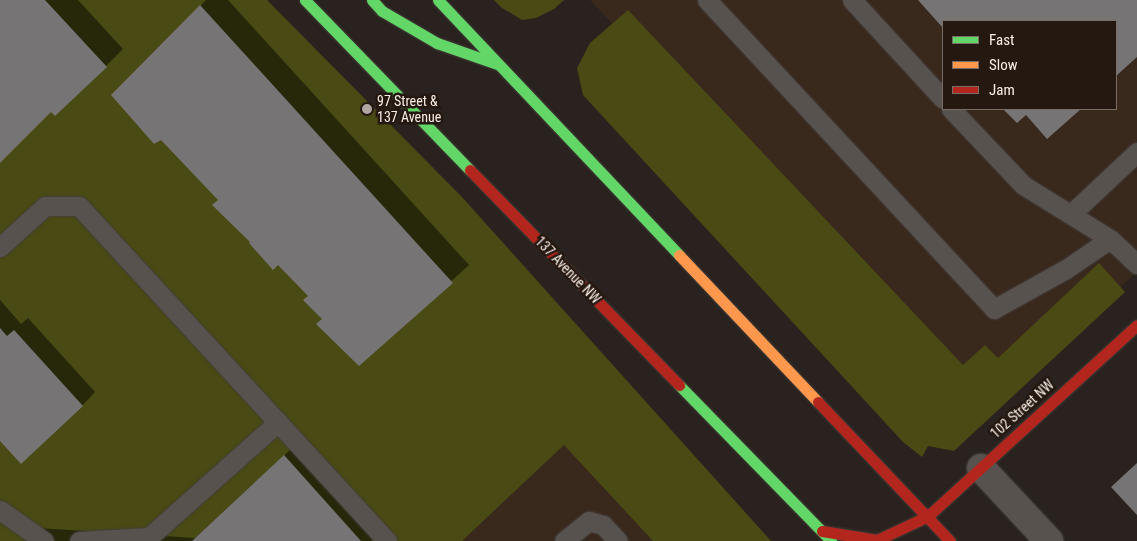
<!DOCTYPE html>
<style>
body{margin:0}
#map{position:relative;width:1137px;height:541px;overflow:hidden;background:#29221e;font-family:"Roboto Condensed",sans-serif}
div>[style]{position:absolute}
.built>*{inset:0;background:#39281c}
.green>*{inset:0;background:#4a4a14}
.shadow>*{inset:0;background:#0007}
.building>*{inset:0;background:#777475}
.roads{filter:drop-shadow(0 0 1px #433d3a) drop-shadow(0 0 1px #433d3a)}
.lane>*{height:19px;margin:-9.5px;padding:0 9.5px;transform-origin:9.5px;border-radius:9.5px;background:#58524f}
.street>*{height:28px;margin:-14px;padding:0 14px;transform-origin:14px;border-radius:14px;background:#58524f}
.fast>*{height:11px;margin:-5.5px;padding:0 5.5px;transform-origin:5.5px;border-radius:5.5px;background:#63d668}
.slow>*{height:11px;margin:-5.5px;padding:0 5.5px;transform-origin:5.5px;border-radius:5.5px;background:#ff974d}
.jam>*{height:11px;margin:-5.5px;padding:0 5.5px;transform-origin:5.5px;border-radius:5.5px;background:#b3261e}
.dots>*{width:14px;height:14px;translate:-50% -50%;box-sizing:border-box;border:2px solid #241810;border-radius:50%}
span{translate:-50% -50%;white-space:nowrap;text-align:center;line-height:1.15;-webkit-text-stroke:5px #241810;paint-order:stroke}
.poi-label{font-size:14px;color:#f8eee9}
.left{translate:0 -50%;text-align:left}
.street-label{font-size:14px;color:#f8eee9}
.legend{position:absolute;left:942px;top:20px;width:175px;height:90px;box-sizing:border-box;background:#241810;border:1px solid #796e67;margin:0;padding:6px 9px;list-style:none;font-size:15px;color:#f8eee9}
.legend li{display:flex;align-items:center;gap:10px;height:25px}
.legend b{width:25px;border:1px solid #796e67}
</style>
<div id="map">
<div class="built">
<i style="clip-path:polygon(evenodd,590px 0,1137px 0,1137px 272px,980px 416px,590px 0,943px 21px,1116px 21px,1116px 109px,943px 109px,943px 21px)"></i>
<i style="clip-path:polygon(564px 445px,703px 541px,462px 541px)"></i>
</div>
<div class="green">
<i style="clip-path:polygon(0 0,267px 0,461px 196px,771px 541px,653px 541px,564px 445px,462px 541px,0 541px)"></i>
<i style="clip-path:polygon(494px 0,564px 0,554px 9px,536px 18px,522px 20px,502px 8px)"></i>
<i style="clip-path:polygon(628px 10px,963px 365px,985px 345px,998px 358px,1099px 263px,1125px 292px,954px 451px,928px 446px,922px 457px,903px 442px,583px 95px,577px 68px,590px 43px)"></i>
</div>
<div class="shadow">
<i style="clip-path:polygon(0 0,78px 0,123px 49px,106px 66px,51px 110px,0 161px)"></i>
<i style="clip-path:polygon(206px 0,228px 0,469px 265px,359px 365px,323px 319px,309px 296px,279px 264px,251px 242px,219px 200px,161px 138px,113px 95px)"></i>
<i style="clip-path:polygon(919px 0,1137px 0,1137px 55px,1116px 75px,1116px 21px,943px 21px,943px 26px)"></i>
<i style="clip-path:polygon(1005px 109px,1079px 109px,1047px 138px,1026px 114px,1017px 121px)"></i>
<i style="clip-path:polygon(0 300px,21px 324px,28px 318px,95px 392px,82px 406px,0 439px)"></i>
<i style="clip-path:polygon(302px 439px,383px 529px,371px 541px,25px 541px,38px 528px,195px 538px)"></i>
</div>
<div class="building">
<i style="clip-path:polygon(0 0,45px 0,107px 67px,55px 116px,51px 112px,0 163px)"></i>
<i style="clip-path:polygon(918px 0,1137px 0,1137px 57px,1116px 76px,1116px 21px,943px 21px,943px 28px)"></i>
<i style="clip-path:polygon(200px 5px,453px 283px,359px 366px,316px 324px,322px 319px,303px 300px,308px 296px,278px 265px,273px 270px,249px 243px,250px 242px,212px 205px,218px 200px,161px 140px,154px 144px,111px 95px)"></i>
<i style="clip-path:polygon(1003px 109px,1081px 109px,1047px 139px,1026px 115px,1017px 123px)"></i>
<i style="clip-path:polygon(0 328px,7px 336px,14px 330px,83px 406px,21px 464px,0 441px)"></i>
<i style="clip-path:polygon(284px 455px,361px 541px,192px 541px)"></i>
<i style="clip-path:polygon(1137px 463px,1137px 515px,1111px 487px)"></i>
</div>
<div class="roads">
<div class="lane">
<i style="left:707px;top:0;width:422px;rotate:47.1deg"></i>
<i style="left:994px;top:309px;width:82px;rotate:-29.1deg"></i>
<i style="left:1066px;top:269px;width:53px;rotate:-34.3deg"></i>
<i style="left:852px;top:0;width:134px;rotate:47.4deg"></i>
<i style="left:951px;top:109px;width:105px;rotate:46.5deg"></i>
<i style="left:1023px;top:185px;width:102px;rotate:31.8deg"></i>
<i style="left:1110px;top:239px;width:37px;rotate:43deg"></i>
<i style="left:1071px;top:214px;width:91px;rotate:-43.2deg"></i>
<i style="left:0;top:247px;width:61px;rotate:-42.3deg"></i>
<i style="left:45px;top:206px;width:34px"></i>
<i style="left:79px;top:206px;width:455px;rotate:47.4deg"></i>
<i style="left:0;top:510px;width:54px;rotate:35.2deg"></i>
<i style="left:79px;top:541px;width:70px;rotate:-3.3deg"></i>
<i style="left:149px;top:537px;width:173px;rotate:-41.7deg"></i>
<i style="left:564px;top:541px;width:32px;rotate:-39deg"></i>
<i style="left:589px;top:521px;width:15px;rotate:16deg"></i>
<i style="left:603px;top:525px;width:22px;rotate:47deg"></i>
</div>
<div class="street">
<i style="left:981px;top:468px;width:100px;rotate:47deg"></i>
</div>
<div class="fast">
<i style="left:305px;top:0;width:237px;rotate:45.9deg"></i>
<i style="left:372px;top:0;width:15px;rotate:48deg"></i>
<i style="left:382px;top:11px;width:64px;rotate:30.2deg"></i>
<i style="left:437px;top:43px;width:64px;rotate:19.3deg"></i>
<i style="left:438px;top:0;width:351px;rotate:46.6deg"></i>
<i style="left:679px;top:385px;width:218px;rotate:45.7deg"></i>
</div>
<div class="slow">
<i style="left:679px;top:255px;width:202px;rotate:46.6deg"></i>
</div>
<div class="jam">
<i style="left:470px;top:170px;width:300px;rotate:45.8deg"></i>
<i style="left:818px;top:402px;width:192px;rotate:46.5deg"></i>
<i style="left:822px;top:531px;width:56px;rotate:9.3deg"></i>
<i style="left:877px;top:540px;width:56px;rotate:-25.2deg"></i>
<i style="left:928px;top:516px;width:283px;rotate:-42.4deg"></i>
</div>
</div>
<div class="dots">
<i style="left:367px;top:109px;background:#b0a7a2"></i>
</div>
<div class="poi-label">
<span class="left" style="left:377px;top:109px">97 Street &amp;<br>137 Avenue</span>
</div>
<div class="street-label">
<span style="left:568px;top:270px;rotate:46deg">137 Avenue NW</span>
<span style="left:1022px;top:409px;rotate:-42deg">102 Street NW</span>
</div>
<ul class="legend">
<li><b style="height:6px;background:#63d668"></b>Fast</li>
<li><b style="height:6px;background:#ff974d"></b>Slow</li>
<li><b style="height:6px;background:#b3261e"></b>Jam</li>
</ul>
</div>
